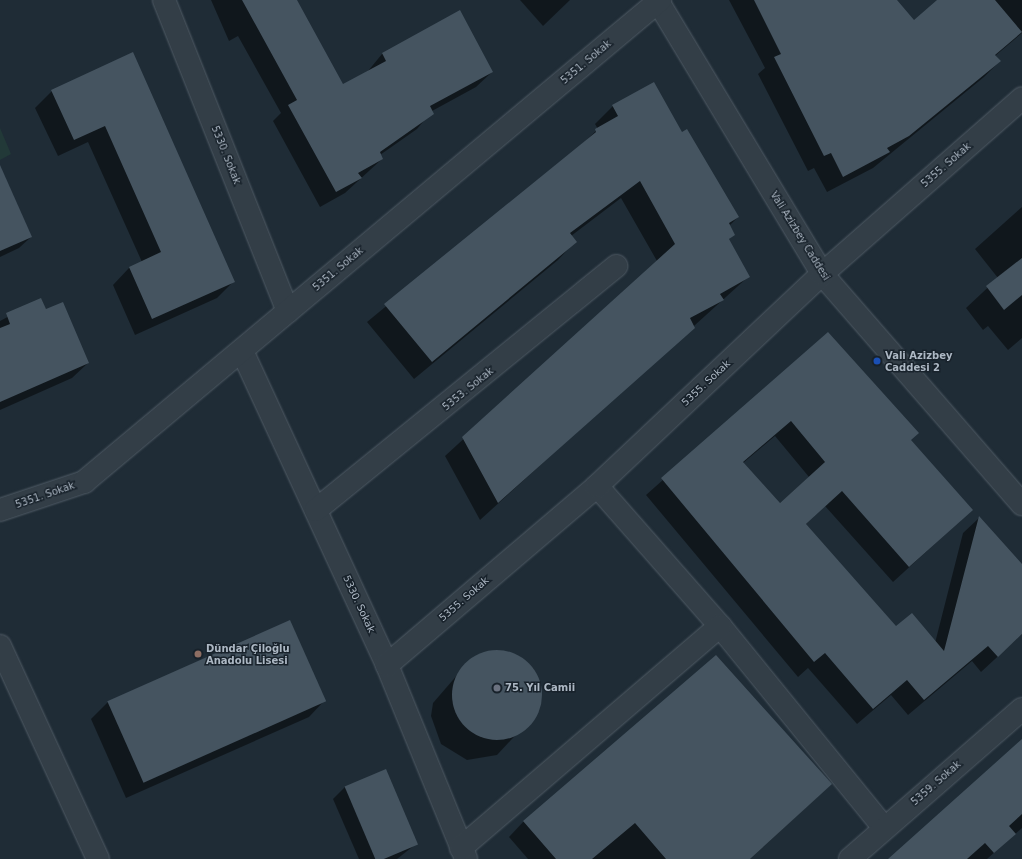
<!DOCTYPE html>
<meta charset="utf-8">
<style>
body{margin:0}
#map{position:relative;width:1022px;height:859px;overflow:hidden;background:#1f2c36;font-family:"DejaVu Sans",sans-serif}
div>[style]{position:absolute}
.green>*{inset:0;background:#223938}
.shadow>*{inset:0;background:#0007}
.building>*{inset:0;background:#455460;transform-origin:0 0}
.round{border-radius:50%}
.roads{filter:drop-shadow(0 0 1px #505b65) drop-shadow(0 0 1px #505b65)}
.minor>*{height:22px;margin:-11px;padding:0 11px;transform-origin:11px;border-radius:11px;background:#333e47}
.dots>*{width:11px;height:11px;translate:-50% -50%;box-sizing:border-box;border:2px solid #18222b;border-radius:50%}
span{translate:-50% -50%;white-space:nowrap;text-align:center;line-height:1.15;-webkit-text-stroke:3px #18222b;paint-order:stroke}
.street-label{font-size:10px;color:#adb8c4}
.poi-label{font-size:10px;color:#adb8c4;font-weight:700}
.left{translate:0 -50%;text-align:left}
</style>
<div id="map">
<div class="green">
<i style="clip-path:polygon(0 128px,11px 154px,0 160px)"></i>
</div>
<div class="shadow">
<i style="clip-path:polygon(211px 0,296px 0,343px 86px,368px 71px,382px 54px,459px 12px,492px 72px,476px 87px,432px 111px,417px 129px,380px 155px,382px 159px,345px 193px,320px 207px,273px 121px,281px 113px,238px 36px,229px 41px)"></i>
<i style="clip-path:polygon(520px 0,570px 0,543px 26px)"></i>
<i style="clip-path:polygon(729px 0,895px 0,914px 21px,939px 0,1022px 0,1022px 33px,995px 56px,1000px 61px,984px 77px,873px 168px,827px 192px,814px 168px,808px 171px,758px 74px,765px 68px)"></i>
<i style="clip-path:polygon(132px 54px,233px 282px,217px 298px,135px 335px,113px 285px,129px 268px,142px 262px,88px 142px,58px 156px,35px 108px,52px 91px)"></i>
<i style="clip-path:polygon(613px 106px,738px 217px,729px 226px,734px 234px,728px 240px,748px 277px,480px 520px,445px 456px,657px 261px,621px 198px,571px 236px,575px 242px,558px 260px,414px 379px,367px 322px,578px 148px,598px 129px,595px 124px)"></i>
<i style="clip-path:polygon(1022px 207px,1022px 338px,1008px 350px,988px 326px,983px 330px,966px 308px,998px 278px,975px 249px)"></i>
<i style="clip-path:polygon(0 214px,31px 237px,19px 248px,0 257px)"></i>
<i style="clip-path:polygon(41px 299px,46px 310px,88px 363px,72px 378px,0 410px,0 321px)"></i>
<i style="clip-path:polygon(evenodd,828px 333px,910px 441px,972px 510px,893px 582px,825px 506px,805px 525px,896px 627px,935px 643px,963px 533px,979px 518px,1022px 566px,1022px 634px,981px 672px,972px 661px,908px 715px,891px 695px,857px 724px,808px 668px,798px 677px,646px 495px,828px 333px,775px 436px,809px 477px,779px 504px,743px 463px,775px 436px)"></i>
<i style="clip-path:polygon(497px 650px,523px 659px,533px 668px,541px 696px,538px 711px,497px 755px,467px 760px,441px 744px,431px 716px,433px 703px,471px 659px)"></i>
<i style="clip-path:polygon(325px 700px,309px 717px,126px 798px,91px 719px,108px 702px)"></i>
<i style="clip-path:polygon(1022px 742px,1022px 828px,987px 859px,891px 859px)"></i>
<i style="clip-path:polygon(831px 784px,750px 859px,528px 859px,509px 837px,524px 821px)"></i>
<i style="clip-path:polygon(345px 787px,416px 844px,397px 859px,359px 859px,333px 799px)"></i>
</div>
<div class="building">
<i style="clip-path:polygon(242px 0,297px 0,343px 84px,386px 61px,382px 53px,460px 10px,493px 72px,430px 106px,434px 114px,380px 152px,383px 159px,358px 173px,362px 178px,336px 192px,288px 105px,297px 100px)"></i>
<i style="clip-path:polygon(754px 0,897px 0,914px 20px,937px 0,995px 0,1022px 32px,995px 55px,1001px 61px,909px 136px,887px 148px,890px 152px,843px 177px,831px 153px,824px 156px,774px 57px,781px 54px)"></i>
<i style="clip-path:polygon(133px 52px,235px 282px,152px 319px,129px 267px,161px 252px,105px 126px,74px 140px,51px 90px)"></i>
<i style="clip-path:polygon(654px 82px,682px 132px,687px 129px,739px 217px,729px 223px,735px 235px,729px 239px,750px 277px,720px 294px,724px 300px,690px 318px,695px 328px,498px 503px,462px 437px,675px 244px,640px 181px,570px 233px,577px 242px,432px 362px,384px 304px,596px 132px,595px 129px,618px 116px,612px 105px)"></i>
<i style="clip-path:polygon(0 165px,32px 237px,0 251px)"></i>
<i style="clip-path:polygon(1022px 258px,1022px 295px,1004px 310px,986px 286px)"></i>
<i style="clip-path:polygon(41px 298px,46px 309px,63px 302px,89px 363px,0 402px,0 328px,10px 324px,6px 313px)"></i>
<i style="clip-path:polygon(evenodd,828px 332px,919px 433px,911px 440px,973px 510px,909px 567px,842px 491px,806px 524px,896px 626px,912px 613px,944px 651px,979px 516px,1022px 564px,1022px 634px,998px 657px,988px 646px,924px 700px,907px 680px,873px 709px,825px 653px,814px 662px,661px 478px,828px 332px,791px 421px,825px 462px,780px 503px,743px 462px,791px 421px)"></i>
<i style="left:290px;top:620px;width:89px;height:200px;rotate:66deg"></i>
<i class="round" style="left:452px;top:650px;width:90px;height:90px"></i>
<i style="clip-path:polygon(716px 655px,832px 784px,750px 859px,666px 859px,635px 823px,592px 859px,556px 859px,523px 821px)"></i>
<i style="clip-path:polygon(1022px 739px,1022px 814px,1009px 826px,1016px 834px,994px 853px,985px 843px,967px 859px,888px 859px)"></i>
<i style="left:386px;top:769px;width:82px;height:45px;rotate:67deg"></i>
</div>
<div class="roads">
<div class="minor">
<i style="left:164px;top:0;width:335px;rotate:68.3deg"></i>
<i style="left:657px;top:0;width:320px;rotate:58.9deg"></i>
<i style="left:822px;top:274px;width:305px;rotate:49deg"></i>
<i style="left:243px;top:353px;width:344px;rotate:65.2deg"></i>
<i style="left:387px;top:665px;width:209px;rotate:67.8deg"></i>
<i style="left:597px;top:486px;width:186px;rotate:48.7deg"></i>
<i style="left:720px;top:626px;width:260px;rotate:50.9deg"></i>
<i style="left:0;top:510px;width:89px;rotate:-18.4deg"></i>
<i style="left:84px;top:482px;width:751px;rotate:-39.92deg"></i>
<i style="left:316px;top:510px;width:387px;rotate:-39.1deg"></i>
<i style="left:0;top:646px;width:234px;rotate:65.3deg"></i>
<i style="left:387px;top:665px;width:276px;rotate:-40.4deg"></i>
<i style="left:597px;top:486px;width:309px;rotate:-43.3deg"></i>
<i style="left:822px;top:274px;width:266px;rotate:-41.3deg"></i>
<i style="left:461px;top:848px;width:341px;rotate:-40.6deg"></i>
<i style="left:850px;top:859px;width:228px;rotate:-41.1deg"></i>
</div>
</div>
<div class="dots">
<i style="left:877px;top:361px;background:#1a4fb4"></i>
<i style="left:198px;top:654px;background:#8d6e63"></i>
<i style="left:497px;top:688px;background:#6b7280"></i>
</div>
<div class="street-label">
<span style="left:586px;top:62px;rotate:-40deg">5351. Sokak</span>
<span style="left:226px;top:155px;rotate:68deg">5330. Sokak</span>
<span style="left:946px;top:165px;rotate:-41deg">5355. Sokak</span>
<span style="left:800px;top:236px;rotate:58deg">Vali Azizbey Caddesi</span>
<span style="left:338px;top:269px;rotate:-40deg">5351. Sokak</span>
<span style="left:706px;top:383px;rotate:-43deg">5355. Sokak</span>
<span style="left:468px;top:389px;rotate:-39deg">5353. Sokak</span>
<span style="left:45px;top:495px;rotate:-19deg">5351. Sokak</span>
<span style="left:464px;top:599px;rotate:-41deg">5355. Sokak</span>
<span style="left:359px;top:604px;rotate:65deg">5330. Sokak</span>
<span style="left:936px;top:783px;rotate:-41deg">5359. Sokak</span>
</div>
<div class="poi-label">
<span class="left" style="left:885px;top:361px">Vali Azizbey<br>Caddesi 2</span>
<span class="left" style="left:206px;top:654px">Dündar Çiloğlu<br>Anadolu Lisesi</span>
<span class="left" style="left:505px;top:688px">75. Yıl Camii</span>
</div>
</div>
